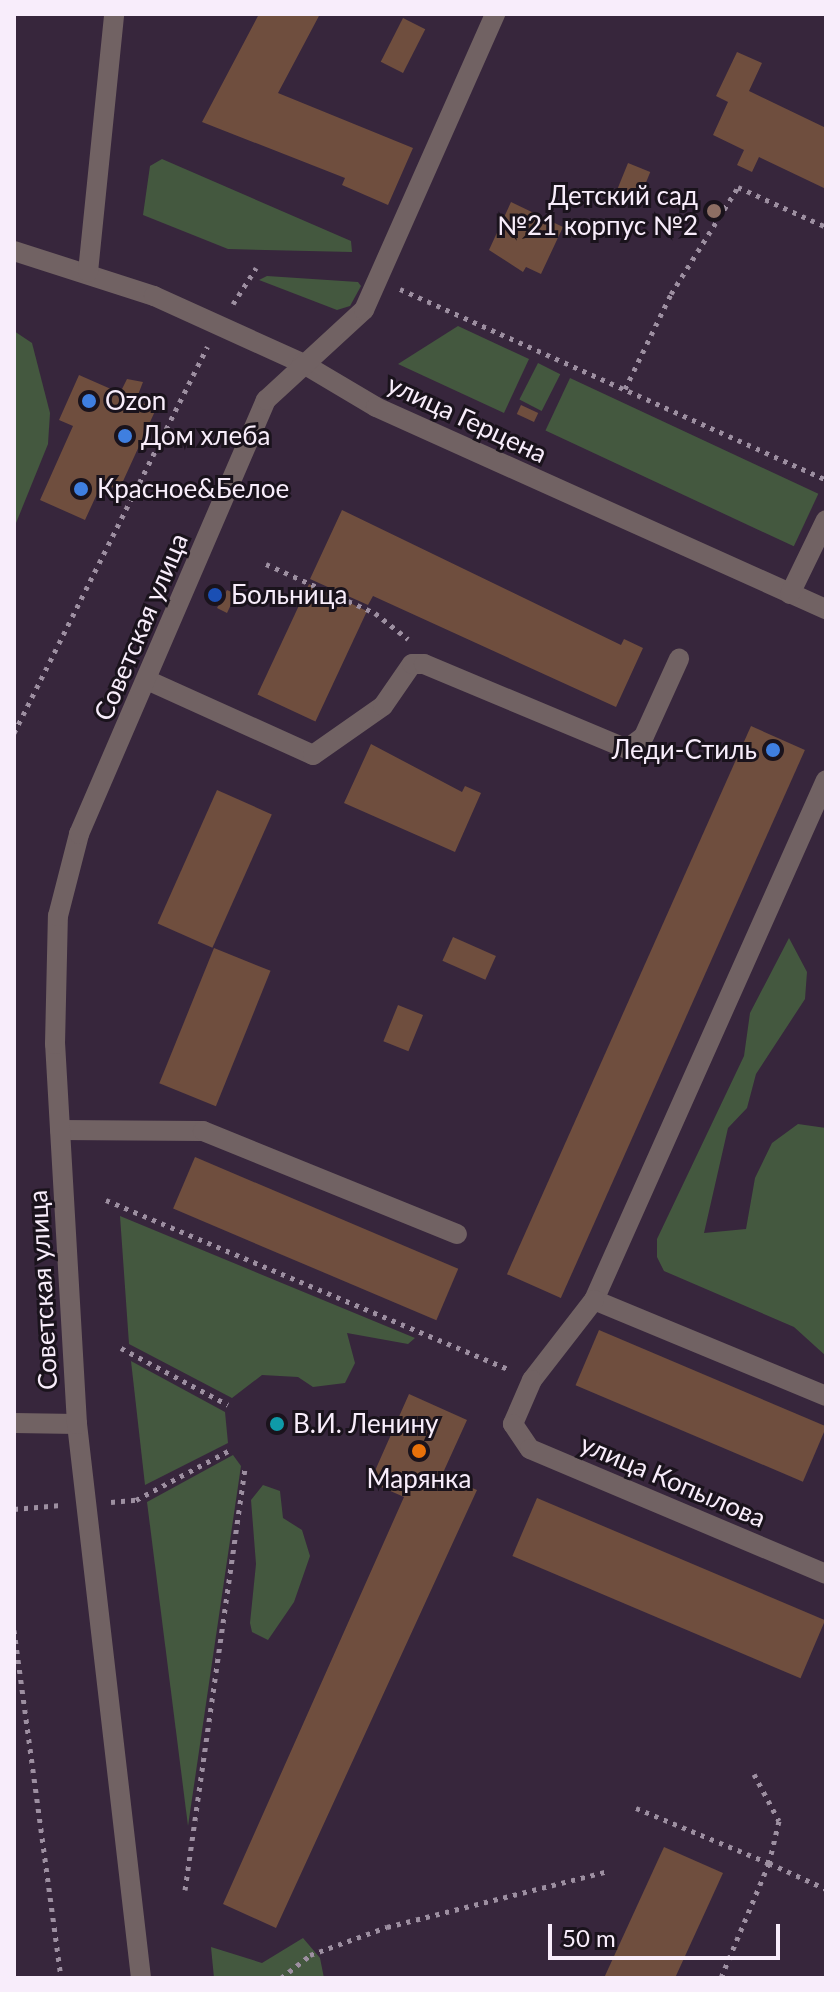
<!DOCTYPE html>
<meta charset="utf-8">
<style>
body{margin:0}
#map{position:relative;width:840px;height:1992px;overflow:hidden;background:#37263c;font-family:Lato,sans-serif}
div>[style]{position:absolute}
.green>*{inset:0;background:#44583f;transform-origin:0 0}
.building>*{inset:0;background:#6f4e3e;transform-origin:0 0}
.path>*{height:5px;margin-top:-2.5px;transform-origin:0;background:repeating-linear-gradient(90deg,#9d8fa1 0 4px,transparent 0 10px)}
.minor>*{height:20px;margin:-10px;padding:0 10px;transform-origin:10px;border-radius:10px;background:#716263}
.dots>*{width:22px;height:22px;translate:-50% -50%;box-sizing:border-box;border:4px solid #1a131c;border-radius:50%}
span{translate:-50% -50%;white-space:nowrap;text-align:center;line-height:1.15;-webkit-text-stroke:6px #1a131c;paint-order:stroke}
.poi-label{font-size:26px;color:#f8edfb}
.right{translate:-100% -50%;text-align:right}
.left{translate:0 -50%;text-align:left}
.street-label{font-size:26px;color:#f8edfb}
.frame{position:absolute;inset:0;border:16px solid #f8edfb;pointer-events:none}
.scale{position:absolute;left:548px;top:1924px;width:232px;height:36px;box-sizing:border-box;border:4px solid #f8edfb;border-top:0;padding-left:10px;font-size:24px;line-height:28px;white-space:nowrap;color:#f8edfb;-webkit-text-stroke:6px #1a131c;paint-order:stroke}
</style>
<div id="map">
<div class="green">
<i style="clip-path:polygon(162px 159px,351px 241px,352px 252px,228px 249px,143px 215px,150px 166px)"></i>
<i style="clip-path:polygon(267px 276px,358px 282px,361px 286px,350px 306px,337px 310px,259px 280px)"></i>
<i style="clip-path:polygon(458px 326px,529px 359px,504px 413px,398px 364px)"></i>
<i style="clip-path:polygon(14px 331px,32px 343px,50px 413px,48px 444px,14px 528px)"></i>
<i style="left:538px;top:363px;width:25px;height:41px;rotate:27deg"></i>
<i style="left:570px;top:378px;width:274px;height:58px;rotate:25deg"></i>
<i style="clip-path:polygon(789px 938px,807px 972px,805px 999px,756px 1074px,747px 1108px,728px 1128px,704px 1233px,746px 1229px,755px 1178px,772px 1143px,798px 1124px,826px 1128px,826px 1356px,794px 1327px,664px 1271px,657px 1257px,657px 1239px,744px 1056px,750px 1013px)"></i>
<i style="clip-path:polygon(120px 1216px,415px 1338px,408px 1344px,347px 1333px,355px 1363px,345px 1383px,313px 1387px,298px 1377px,262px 1375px,232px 1398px,129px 1344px)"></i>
<i style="clip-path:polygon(131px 1361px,225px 1412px,228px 1443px,145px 1485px)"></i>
<i style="clip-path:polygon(233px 1455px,241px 1466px,188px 1826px,147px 1502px)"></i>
<i style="clip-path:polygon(263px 1485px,280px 1491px,283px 1518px,302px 1530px,310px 1556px,294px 1602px,268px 1640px,252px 1632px,250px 1623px,256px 1564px,251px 1500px)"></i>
<i style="clip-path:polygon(303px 1938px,320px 1958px,324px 1978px,214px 1978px,211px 1947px,262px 1963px)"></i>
</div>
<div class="building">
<i style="clip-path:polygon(259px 14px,320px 14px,278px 93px,413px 148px,388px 205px,342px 185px,345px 178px,202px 122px)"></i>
<i style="left:403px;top:18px;width:25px;height:49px;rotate:27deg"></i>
<i style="clip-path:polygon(737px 52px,762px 63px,749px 91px,826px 128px,826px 189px,759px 157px,752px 172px,737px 165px,744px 150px,713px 135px,728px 102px,716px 96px)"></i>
<i style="left:628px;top:163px;width:24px;height:30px;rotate:22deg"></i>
<i style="clip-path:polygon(511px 202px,563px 227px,541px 274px,526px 267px,523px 272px,489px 250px)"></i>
<i style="clip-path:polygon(79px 375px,120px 393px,127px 379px,143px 382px,136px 400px,156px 409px,119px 490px,102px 483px,85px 520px,40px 500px,73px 426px,59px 420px)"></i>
<i style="left:521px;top:405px;width:19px;height:10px;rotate:25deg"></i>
<i style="clip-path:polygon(342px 510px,621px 645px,624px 639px,643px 648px,616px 707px,373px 596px,368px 605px,310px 579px)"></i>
<i style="left:309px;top:584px;width:64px;height:122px;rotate:25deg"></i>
<i style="clip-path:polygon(227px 590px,236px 594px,227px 613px,217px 608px)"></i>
<i style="left:751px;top:726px;width:59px;height:600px;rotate:24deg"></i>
<i style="clip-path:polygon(371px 744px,462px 792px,465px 786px,481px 793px,455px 852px,344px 803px)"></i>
<i style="left:217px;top:790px;width:60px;height:146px;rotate:24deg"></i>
<i style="left:453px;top:937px;width:47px;height:26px;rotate:24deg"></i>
<i style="left:214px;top:948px;width:61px;height:146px;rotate:22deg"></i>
<i style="left:398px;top:1005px;width:27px;height:39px;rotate:22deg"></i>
<i style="left:195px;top:1157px;width:286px;height:56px;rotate:23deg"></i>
<i style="left:599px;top:1330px;width:247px;height:60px;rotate:23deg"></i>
<i style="clip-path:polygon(409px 1394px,467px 1420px,442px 1475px,477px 1490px,276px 1928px,223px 1904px,404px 1497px,370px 1482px)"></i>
<i style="left:537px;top:1498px;width:313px;height:63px;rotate:23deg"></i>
<i style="clip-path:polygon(664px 1847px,723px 1873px,675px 1978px,604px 1978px)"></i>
</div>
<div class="path">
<i style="left:400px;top:289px;width:467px;rotate:24.1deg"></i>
<i style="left:233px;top:304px;width:43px;rotate:-57.4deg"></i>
<i style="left:625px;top:389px;width:106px;rotate:-64.2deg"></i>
<i style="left:671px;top:294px;width:126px;rotate:-57.9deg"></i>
<i style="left:738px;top:187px;width:97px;rotate:24.4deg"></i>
<i style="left:266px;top:564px;width:120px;rotate:24.2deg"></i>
<i style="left:375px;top:613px;width:42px;rotate:38.2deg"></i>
<i style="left:14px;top:733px;width:432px;rotate:-63.4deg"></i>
<i style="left:106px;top:1200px;width:439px;rotate:22.8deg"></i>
<i style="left:121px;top:1348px;width:121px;rotate:28deg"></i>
<i style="left:111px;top:1502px;width:25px;rotate:-5deg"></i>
<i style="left:136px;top:1500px;width:106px;rotate:-28deg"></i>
<i style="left:14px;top:1509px;width:47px;rotate:-4.9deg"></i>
<i style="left:14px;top:1630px;width:351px;rotate:82.3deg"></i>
<i style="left:754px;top:1774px;width:53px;rotate:62deg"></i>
<i style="left:779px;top:1821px;width:43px;rotate:103.4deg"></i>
<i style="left:769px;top:1863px;width:63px;rotate:24.5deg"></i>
<i style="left:636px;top:1808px;width:144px;rotate:22.5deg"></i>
<i style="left:769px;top:1863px;width:125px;rotate:112.7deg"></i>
<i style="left:185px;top:1890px;width:425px;rotate:-81.9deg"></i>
<i style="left:281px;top:1978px;width:37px;rotate:-38deg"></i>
<i style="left:310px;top:1955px;width:82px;rotate:-20deg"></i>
<i style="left:387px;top:1927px;width:229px;rotate:-14.2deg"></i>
</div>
<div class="minor">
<i style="left:14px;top:251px;width:147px;rotate:17.8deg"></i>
<i style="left:154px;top:296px;width:162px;rotate:24.4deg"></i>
<i style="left:302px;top:363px;width:86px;rotate:30.7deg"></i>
<i style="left:376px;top:407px;width:493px;rotate:24.2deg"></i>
<i style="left:88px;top:272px;width:259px;rotate:-84.2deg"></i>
<i style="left:790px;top:594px;width:82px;rotate:-64.1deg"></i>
<i style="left:147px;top:680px;width:182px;rotate:24.3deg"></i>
<i style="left:313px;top:755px;width:85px;rotate:-35deg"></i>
<i style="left:383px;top:706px;width:51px;rotate:-55.4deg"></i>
<i style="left:412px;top:664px;width:12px"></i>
<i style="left:424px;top:664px;width:220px;rotate:22.7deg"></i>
<i style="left:627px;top:749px;width:21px;rotate:-37deg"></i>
<i style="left:644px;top:736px;width:85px;rotate:-65.6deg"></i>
<i style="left:60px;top:1130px;width:143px;rotate:0.4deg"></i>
<i style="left:203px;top:1131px;width:274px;rotate:22.1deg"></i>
<i style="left:594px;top:1300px;width:569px;rotate:-65.96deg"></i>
<i style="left:826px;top:1396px;width:251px;rotate:-157.5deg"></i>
<i style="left:594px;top:1300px;width:101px;rotate:127.8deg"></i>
<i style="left:532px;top:1380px;width:48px;rotate:113.4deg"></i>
<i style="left:513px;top:1424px;width:30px;rotate:56deg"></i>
<i style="left:530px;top:1449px;width:321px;rotate:22.9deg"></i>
<i style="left:14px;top:1423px;width:63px;rotate:0.9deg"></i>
<i style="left:141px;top:1978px;width:558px;rotate:-96.59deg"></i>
<i style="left:77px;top:1424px;width:381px;rotate:-93.3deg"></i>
<i style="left:55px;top:1044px;width:128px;rotate:-88.7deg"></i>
<i style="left:58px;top:916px;width:85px;rotate:-75.6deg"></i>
<i style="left:79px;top:834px;width:473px;rotate:-66.7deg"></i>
<i style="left:266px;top:400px;width:133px;rotate:-42.6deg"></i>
<i style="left:364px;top:310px;width:324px;rotate:-66.1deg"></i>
</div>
<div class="dots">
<i style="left:714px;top:211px;background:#8d6e63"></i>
<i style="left:89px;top:401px;background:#3f7fe0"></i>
<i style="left:125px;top:436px;background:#3f7fe0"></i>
<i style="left:81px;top:489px;background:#3f7fe0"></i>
<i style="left:215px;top:595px;background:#1a4fb4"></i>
<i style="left:773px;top:750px;background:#3f7fe0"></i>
<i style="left:277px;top:1424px;background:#0f9aa8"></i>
<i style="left:419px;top:1451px;background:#e8710a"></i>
</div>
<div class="poi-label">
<span class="right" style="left:698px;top:211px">Детский сад<br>№21 корпус №2</span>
<span class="left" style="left:105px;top:401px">Ozon</span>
<span class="left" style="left:141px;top:436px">Дом хлеба</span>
<span class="left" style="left:97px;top:489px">Красное&amp;Белое</span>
<span class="left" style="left:231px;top:595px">Больница</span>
<span class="right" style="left:757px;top:750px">Леди-Стиль</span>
<span class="left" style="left:293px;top:1424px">В.И. Ленину</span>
<span style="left:419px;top:1479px">Марянка</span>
</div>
<div class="street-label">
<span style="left:467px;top:419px;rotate:25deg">улица Герцена</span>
<span style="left:141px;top:627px;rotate:-67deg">Советская улица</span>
<span style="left:43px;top:1290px;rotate:-93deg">Советская улица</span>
<span style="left:673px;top:1481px;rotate:23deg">улица Копылова</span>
</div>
<div class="frame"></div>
<div class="scale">50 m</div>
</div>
